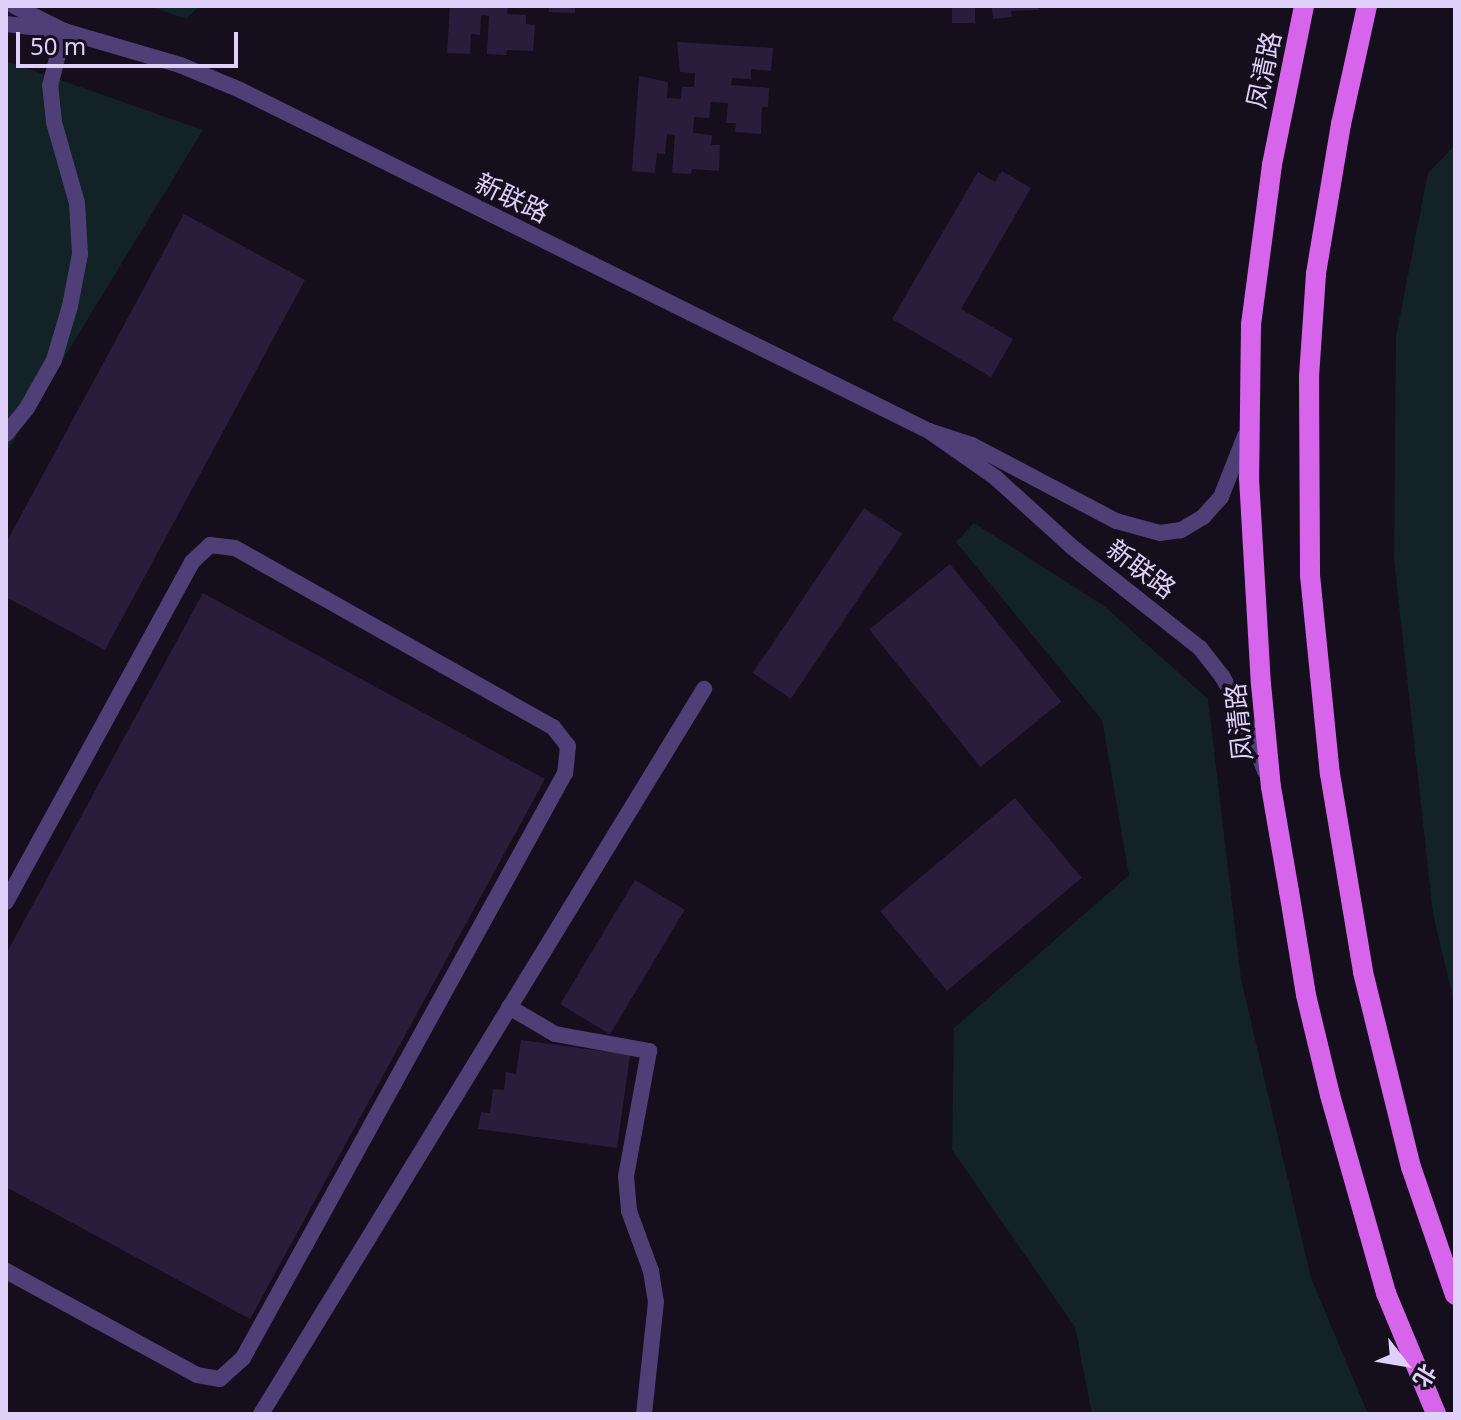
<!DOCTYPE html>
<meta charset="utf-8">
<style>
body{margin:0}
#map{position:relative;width:1461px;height:1420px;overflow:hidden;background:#140e1d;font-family:"Noto Sans","Noto Sans SC",sans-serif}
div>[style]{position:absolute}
.green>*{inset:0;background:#122226}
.building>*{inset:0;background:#2a1d3b;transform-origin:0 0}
.lane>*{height:16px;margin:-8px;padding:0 8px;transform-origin:8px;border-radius:8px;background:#4e3f76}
.street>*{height:16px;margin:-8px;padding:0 8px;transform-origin:8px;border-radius:8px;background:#4e3f76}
.primary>*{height:20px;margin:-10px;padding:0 10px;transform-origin:10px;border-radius:10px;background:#d765eb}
span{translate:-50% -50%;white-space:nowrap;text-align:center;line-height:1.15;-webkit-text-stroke:7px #140e1d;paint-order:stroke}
.street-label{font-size:26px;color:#ded0f9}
.frame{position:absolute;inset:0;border:8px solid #ded0f9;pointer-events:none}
.north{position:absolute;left:1365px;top:1324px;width:80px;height:80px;-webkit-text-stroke:6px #140e1d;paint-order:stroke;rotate:121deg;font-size:22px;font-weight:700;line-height:32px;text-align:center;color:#ded0f9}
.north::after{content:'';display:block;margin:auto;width:28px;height:36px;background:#ded0f9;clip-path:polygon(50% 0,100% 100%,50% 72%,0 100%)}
.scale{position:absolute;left:16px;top:32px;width:222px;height:36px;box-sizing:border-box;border:4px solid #ded0f9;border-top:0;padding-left:10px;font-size:24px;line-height:28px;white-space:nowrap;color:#ded0f9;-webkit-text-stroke:6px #140e1d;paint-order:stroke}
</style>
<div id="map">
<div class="green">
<i style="clip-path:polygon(148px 6px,200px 6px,186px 19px)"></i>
<i style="clip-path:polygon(6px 61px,203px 130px,6px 453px)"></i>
<i style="clip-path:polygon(1455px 145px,1455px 1006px,1433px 914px,1394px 559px,1396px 336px,1428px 173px)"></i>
<i style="clip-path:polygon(974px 523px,1104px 606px,1208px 699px,1241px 979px,1311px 1278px,1368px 1414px,1092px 1414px,1075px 1327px,952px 1150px,954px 1028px,1129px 875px,1102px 720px,956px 542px)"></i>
</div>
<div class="building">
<i style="clip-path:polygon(450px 6px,508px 6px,507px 14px,526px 15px,526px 24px,535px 25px,533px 51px,507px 50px,506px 55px,487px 54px,489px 16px,481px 15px,480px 35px,471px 34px,470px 54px,447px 53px)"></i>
<i style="clip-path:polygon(549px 6px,575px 6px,575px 13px,549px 12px)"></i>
<i style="left:952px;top:6px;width:23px;height:17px"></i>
<i style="clip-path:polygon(992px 6px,1038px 6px,1038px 10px,1011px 11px,1012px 17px,993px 19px)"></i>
<i style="clip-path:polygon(677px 42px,773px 48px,771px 71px,751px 69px,751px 79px,732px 78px,731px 85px,769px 88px,768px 107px,762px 107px,761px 134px,735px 132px,736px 123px,726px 123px,728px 103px,711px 102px,709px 118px,694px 117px,693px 133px,712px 135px,711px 145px,720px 145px,719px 171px,692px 169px,691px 174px,672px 173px,675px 135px,667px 134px,665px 154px,657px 153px,655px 173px,632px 171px,639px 76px,668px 82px,667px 98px,681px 99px,682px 87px,694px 87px,695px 73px,680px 72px)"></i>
<i style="clip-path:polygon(1002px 171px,1031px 188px,961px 309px,1013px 339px,991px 377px,892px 319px,978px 172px,995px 182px)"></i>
<i style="clip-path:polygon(184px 214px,305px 280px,105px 650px,6px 597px,6px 543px)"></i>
<i style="left:864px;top:508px;width:46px;height:199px;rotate:34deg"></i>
<i style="left:950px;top:564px;width:177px;height:104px;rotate:51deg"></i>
<i style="clip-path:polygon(203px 593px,545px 779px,250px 1319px,6px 1187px,6px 954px)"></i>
<i style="left:1015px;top:798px;width:104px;height:176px;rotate:50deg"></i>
<i style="left:635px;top:880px;width:58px;height:145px;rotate:31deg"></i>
<i style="clip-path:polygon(521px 1040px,630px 1055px,617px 1148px,478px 1129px,481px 1112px,490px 1113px,493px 1089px,504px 1090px,506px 1072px,516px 1074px)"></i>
</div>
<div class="lane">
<i style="left:6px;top:434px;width:33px;rotate:-51deg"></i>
<i style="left:27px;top:408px;width:55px;rotate:-60.6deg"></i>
<i style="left:54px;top:360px;width:56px;rotate:-73.5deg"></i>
<i style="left:70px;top:306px;width:53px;rotate:-79.1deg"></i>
<i style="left:80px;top:254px;width:51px;rotate:-93.4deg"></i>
<i style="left:77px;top:203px;width:84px;rotate:-105.9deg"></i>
<i style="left:54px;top:122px;width:36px;rotate:-96deg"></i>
<i style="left:50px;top:86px;width:57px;rotate:-75.7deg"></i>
<i style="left:6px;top:902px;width:388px;rotate:-61.3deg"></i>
<i style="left:192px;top:562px;width:25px;rotate:-43deg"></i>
<i style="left:210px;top:545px;width:25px;rotate:7deg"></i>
<i style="left:235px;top:548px;width:365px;rotate:29.4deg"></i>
<i style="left:553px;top:727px;width:24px;rotate:52deg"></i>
<i style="left:568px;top:746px;width:27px;rotate:96deg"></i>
<i style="left:565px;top:773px;width:668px;rotate:118.83deg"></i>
<i style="left:243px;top:1358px;width:31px;rotate:138deg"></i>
<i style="left:220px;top:1379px;width:23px;rotate:-170deg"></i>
<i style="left:197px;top:1375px;width:217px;rotate:-151.4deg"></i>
</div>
<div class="street">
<i style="left:6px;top:24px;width:58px;rotate:6.9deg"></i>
<i style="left:64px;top:31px;width:56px;rotate:-153.4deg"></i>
<i style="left:64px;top:31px;width:121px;rotate:16.3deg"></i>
<i style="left:180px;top:65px;width:65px;rotate:22.6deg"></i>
<i style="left:240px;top:90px;width:769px;rotate:26.33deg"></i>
<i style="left:1245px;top:436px;width:66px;rotate:111.5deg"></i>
<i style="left:1221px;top:497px;width:27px;rotate:132deg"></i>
<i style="left:1203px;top:517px;width:26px;rotate:149deg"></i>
<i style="left:1181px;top:530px;width:21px;rotate:172deg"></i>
<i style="left:1160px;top:533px;width:46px;rotate:-164.7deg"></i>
<i style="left:1116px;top:521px;width:163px;rotate:-152.2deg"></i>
<i style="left:972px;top:445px;width:45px;rotate:-162deg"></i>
<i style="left:929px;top:431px;width:82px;rotate:35deg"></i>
<i style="left:996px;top:478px;width:103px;rotate:42.2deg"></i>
<i style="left:1072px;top:547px;width:163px;rotate:38.3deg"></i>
<i style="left:1200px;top:648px;width:36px;rotate:52deg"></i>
<i style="left:1222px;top:676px;width:37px;rotate:61deg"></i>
<i style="left:1240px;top:708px;width:68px;rotate:68.4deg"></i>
<i style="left:509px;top:1007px;width:53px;rotate:30.4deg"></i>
<i style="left:555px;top:1034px;width:96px;rotate:10.3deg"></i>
<i style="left:649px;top:1051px;width:127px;rotate:100.4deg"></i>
<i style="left:626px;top:1176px;width:35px;rotate:85deg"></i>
<i style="left:629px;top:1211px;width:64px;rotate:69.9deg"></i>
<i style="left:651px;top:1271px;width:31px;rotate:81deg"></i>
<i style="left:656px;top:1302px;width:113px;rotate:96.1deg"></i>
<i style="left:261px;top:1414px;width:850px;rotate:-58.57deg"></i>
</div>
<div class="primary">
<i style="left:1304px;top:6px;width:162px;rotate:101.4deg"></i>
<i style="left:1272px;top:165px;width:160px;rotate:97.5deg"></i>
<i style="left:1251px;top:324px;width:154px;rotate:90.7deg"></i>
<i style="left:1249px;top:478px;width:206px;rotate:86.7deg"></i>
<i style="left:1261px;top:684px;width:103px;rotate:84.5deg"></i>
<i style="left:1271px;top:787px;width:106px;rotate:80.2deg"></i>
<i style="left:1289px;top:891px;width:105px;rotate:80.7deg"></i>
<i style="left:1306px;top:995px;width:103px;rotate:76.5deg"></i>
<i style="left:1330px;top:1095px;width:206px;rotate:74.2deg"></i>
<i style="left:1386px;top:1293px;width:131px;rotate:67.5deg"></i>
<i style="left:1367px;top:6px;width:121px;rotate:102.4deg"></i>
<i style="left:1341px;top:124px;width:152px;rotate:99.5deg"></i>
<i style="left:1316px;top:274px;width:103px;rotate:93.9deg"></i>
<i style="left:1309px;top:377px;width:198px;rotate:89.7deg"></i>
<i style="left:1310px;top:575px;width:200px;rotate:84.3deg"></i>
<i style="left:1330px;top:774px;width:201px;rotate:80.5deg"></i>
<i style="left:1363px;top:972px;width:201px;rotate:76.2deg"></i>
<i style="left:1411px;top:1167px;width:135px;rotate:71deg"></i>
</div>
<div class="street-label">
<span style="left:1264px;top:70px;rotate:-78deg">凤清路</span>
<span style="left:512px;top:198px;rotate:26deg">新联路</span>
<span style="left:1141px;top:569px;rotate:37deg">新联路</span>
<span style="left:1239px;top:722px;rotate:-96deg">凤清路</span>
</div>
<div class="frame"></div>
<div class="north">北</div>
<div class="scale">50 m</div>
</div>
